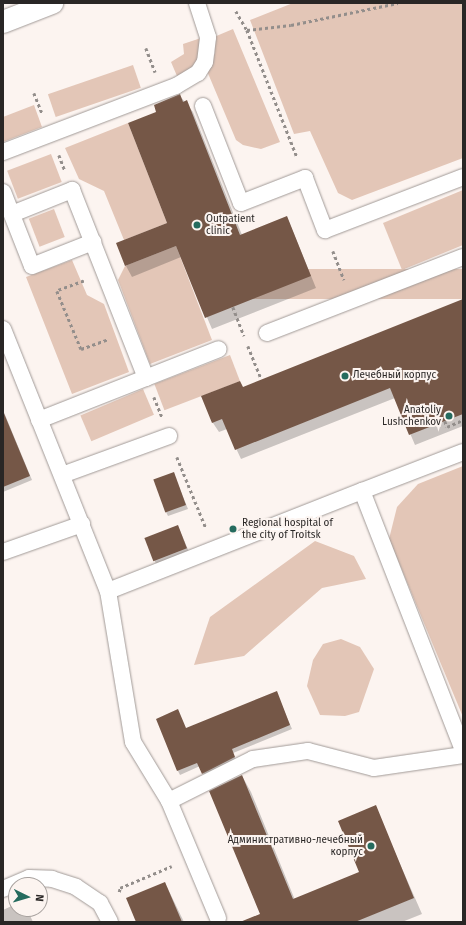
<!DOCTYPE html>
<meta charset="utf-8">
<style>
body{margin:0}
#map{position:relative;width:466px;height:925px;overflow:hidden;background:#fcf4f0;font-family:"Fira Sans",sans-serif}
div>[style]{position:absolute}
.green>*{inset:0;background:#e3c6b7;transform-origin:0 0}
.shadow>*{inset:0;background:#0003;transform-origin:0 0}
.building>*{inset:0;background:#755747;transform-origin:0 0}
.path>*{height:2.5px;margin-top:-1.25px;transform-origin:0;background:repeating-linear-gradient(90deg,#938e8b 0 3px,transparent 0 6px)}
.roads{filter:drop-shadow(0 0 1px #a19a97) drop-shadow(0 0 1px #a19a97)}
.service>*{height:16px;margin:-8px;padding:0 8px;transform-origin:8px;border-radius:8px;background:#fff}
.minor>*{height:22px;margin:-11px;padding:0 11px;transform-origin:11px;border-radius:11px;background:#fff}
.dots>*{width:11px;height:11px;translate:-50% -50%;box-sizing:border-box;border:2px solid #fcf4f0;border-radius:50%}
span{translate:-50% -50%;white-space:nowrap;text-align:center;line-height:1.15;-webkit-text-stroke:4px #fcf4f0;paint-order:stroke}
.poi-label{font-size:10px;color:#292625}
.left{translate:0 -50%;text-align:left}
.right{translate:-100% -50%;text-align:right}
.frame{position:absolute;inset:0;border:4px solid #292625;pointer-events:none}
.north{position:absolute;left:8px;top:877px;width:40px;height:40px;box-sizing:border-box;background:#fcf4f0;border:1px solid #a8a29f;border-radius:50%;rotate:95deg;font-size:11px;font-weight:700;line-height:16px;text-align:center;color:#292625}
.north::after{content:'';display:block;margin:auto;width:14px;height:18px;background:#256b5e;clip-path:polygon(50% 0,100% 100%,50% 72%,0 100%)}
</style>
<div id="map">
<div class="green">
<i style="clip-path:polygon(293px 3px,463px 3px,463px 158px,352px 200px,338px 193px,310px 131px,294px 134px,250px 20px)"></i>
<i style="clip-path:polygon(233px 29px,280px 142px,261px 149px,243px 145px,236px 140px,207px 71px,215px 53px,214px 37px)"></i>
<i style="clip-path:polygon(201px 38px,200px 53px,195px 64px,187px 72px,177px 76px,171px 62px,184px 54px,183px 44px)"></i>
<i style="left:133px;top:65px;width:24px;height:90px;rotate:71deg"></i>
<i style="clip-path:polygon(34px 105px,42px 127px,3px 142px,3px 117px)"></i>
<i style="clip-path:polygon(128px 123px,167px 223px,124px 240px,104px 191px,79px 179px,65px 148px)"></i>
<i style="left:51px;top:154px;width:30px;height:47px;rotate:69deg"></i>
<i style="clip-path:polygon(463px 190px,463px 245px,402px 270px,383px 223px)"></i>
<i style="left:54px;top:209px;width:30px;height:27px;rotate:69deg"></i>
<i style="clip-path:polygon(176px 246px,212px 340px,150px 364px,118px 280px,125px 266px)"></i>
<i style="clip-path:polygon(72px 260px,87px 295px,104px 304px,129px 372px,72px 394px,26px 277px)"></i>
<i style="left:463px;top:269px;width:30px;height:211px;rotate:90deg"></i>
<i style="left:230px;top:355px;width:28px;height:81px;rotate:69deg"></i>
<i style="left:143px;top:389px;width:28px;height:68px;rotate:67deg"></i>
<i style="clip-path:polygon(463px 466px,463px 717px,389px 539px,397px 507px,418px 484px)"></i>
<i style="clip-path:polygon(315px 541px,354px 556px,366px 579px,322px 588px,244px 656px,194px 665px,210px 617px)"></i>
<i style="clip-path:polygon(341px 639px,360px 647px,374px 669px,359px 712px,345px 716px,320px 715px,307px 686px,313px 660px,323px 644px)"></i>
</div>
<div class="shadow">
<i style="clip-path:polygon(180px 96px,193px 112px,242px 235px,287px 217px,316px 288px,212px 329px,181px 257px,132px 277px,126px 266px,168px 223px,158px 113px)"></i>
<i style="clip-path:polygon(463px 300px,463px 426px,415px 445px,395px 398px,241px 459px,227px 429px,219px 432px,213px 423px,203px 397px,243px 388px)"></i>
<i style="clip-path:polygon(3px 410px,32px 480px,3px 492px)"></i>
<i style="clip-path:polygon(175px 477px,188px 509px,168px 516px,166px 512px)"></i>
<i style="left:178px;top:526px;width:28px;height:35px;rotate:67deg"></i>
<i style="clip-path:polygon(278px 696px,292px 729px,233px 753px,237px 762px,205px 777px,200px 766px,180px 775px,178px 771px,186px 729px)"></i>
<i style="clip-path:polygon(242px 776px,251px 792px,295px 900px,361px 873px,375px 807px,422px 914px,402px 922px,241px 922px,261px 914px)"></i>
<i style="clip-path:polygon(165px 883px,184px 922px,137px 922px)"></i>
<i style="clip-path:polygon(16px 904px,16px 909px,27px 909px,33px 922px,3px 922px,3px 910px)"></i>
</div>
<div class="building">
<i style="clip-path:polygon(180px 94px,183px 102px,187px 100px,240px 235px,287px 216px,311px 276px,205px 318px,176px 246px,125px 266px,116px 243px,167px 223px,128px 123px,156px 112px,154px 105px)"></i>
<i style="clip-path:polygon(463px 299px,463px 414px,409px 435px,390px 388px,235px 450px,222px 419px,212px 423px,201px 396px,240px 381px,243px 387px)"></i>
<i style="clip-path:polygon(3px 411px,30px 476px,3px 487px)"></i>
<i style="left:174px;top:472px;width:35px;height:22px;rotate:70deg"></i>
<i style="left:178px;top:525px;width:25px;height:36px;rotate:69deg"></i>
<i style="clip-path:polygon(277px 691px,290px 725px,232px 749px,235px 757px,202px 774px,197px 763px,177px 771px,156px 719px,178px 709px,186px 728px)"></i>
<i style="clip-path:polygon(242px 775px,293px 899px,359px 872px,338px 821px,376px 805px,414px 898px,355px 922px,240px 922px,260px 914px,209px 791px)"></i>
<i style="clip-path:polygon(165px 882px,182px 922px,136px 922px,126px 898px)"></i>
</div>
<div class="path">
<i style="left:236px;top:11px;width:22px;rotate:60deg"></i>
<i style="left:247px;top:30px;width:136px;rotate:68.5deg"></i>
<i style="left:247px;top:30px;width:44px;rotate:-6.5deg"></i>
<i style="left:291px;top:25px;width:109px;rotate:-11.6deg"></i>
<i style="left:146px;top:48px;width:26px;rotate:69deg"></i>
<i style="left:34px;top:93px;width:22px;rotate:68deg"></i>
<i style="left:59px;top:155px;width:17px;rotate:69deg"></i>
<i style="left:333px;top:251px;width:31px;rotate:69deg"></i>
<i style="left:84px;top:281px;width:29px;rotate:160deg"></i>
<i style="left:57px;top:291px;width:63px;rotate:67.5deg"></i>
<i style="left:81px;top:349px;width:29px;rotate:-20deg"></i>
<i style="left:233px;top:307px;width:31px;rotate:69deg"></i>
<i style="left:248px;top:346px;width:35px;rotate:68deg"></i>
<i style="left:154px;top:397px;width:22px;rotate:68deg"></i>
<i style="left:445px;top:421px;width:6px;rotate:72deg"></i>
<i style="left:447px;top:427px;width:17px;rotate:-24deg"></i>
<i style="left:177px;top:457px;width:77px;rotate:67.8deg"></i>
<i style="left:119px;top:892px;width:4px;rotate:-76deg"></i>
<i style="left:120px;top:888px;width:56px;rotate:-22.9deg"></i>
</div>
<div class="roads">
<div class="service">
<i style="left:203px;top:106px;width:104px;rotate:68.6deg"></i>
<i style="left:241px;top:203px;width:69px;rotate:-21.3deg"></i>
<i style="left:305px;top:178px;width:56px;rotate:69deg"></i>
<i style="left:325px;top:230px;width:148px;rotate:-21deg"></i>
<i style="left:3px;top:152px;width:185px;rotate:-20.9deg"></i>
<i style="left:176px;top:86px;width:26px;rotate:-31deg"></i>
<i style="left:198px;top:73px;width:13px;rotate:-58deg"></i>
<i style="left:205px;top:62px;width:25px;rotate:-83deg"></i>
<i style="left:208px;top:37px;width:36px;rotate:-108deg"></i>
<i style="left:3px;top:192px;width:79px;rotate:68.6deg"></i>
<i style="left:32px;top:266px;width:66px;rotate:-21.5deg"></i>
<i style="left:12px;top:214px;width:65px;rotate:-21.8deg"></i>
<i style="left:72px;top:190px;width:202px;rotate:68.5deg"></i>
<i style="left:3px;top:329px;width:282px;rotate:68.2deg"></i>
<i style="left:108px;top:591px;width:153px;rotate:80.6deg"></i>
<i style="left:133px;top:742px;width:69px;rotate:58.6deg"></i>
<i style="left:169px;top:801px;width:127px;rotate:67.3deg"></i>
<i style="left:267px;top:333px;width:210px;rotate:-21.2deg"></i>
<i style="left:39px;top:420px;width:193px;rotate:-21.5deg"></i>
<i style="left:463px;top:452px;width:108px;rotate:158.9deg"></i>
<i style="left:362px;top:491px;width:278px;rotate:68.7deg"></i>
<i style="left:62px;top:475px;width:114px;rotate:-20deg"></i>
<i style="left:3px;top:552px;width:84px;rotate:-19.5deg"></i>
<i style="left:108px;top:591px;width:273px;rotate:-21.5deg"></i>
<i style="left:169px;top:801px;width:94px;rotate:-26.6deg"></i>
<i style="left:253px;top:759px;width:56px;rotate:-8.3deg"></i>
<i style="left:308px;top:751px;width:68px;rotate:14.4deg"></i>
<i style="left:374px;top:768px;width:90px;rotate:-8.3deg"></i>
<i style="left:3px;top:889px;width:28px;rotate:-23deg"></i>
<i style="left:29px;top:878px;width:23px;rotate:2deg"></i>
<i style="left:52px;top:879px;width:25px;rotate:18deg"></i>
<i style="left:76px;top:887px;width:29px;rotate:34deg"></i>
<i style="left:100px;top:903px;width:21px;rotate:62deg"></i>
</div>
<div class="minor">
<i style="left:3px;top:22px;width:53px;rotate:-21.2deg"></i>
</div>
</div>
<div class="dots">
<i style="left:197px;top:225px;background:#256b5e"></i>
<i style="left:345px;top:376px;background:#256b5e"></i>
<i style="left:449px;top:416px;background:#256b5e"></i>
<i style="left:233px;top:529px;background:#256b5e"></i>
<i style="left:371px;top:846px;background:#256b5e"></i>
</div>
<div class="poi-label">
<span class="left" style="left:206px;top:225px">Outpatient<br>clinic</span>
<span class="left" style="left:353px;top:376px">Лечебный корпус</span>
<span class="right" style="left:441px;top:416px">Anatoliy<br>Lushchenkov</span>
<span class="left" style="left:242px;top:529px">Regional hospital of<br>the city of Troitsk</span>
<span class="right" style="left:363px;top:846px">Административно-лечебный<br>корпус</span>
</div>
<div class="frame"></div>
<div class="north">N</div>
</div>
